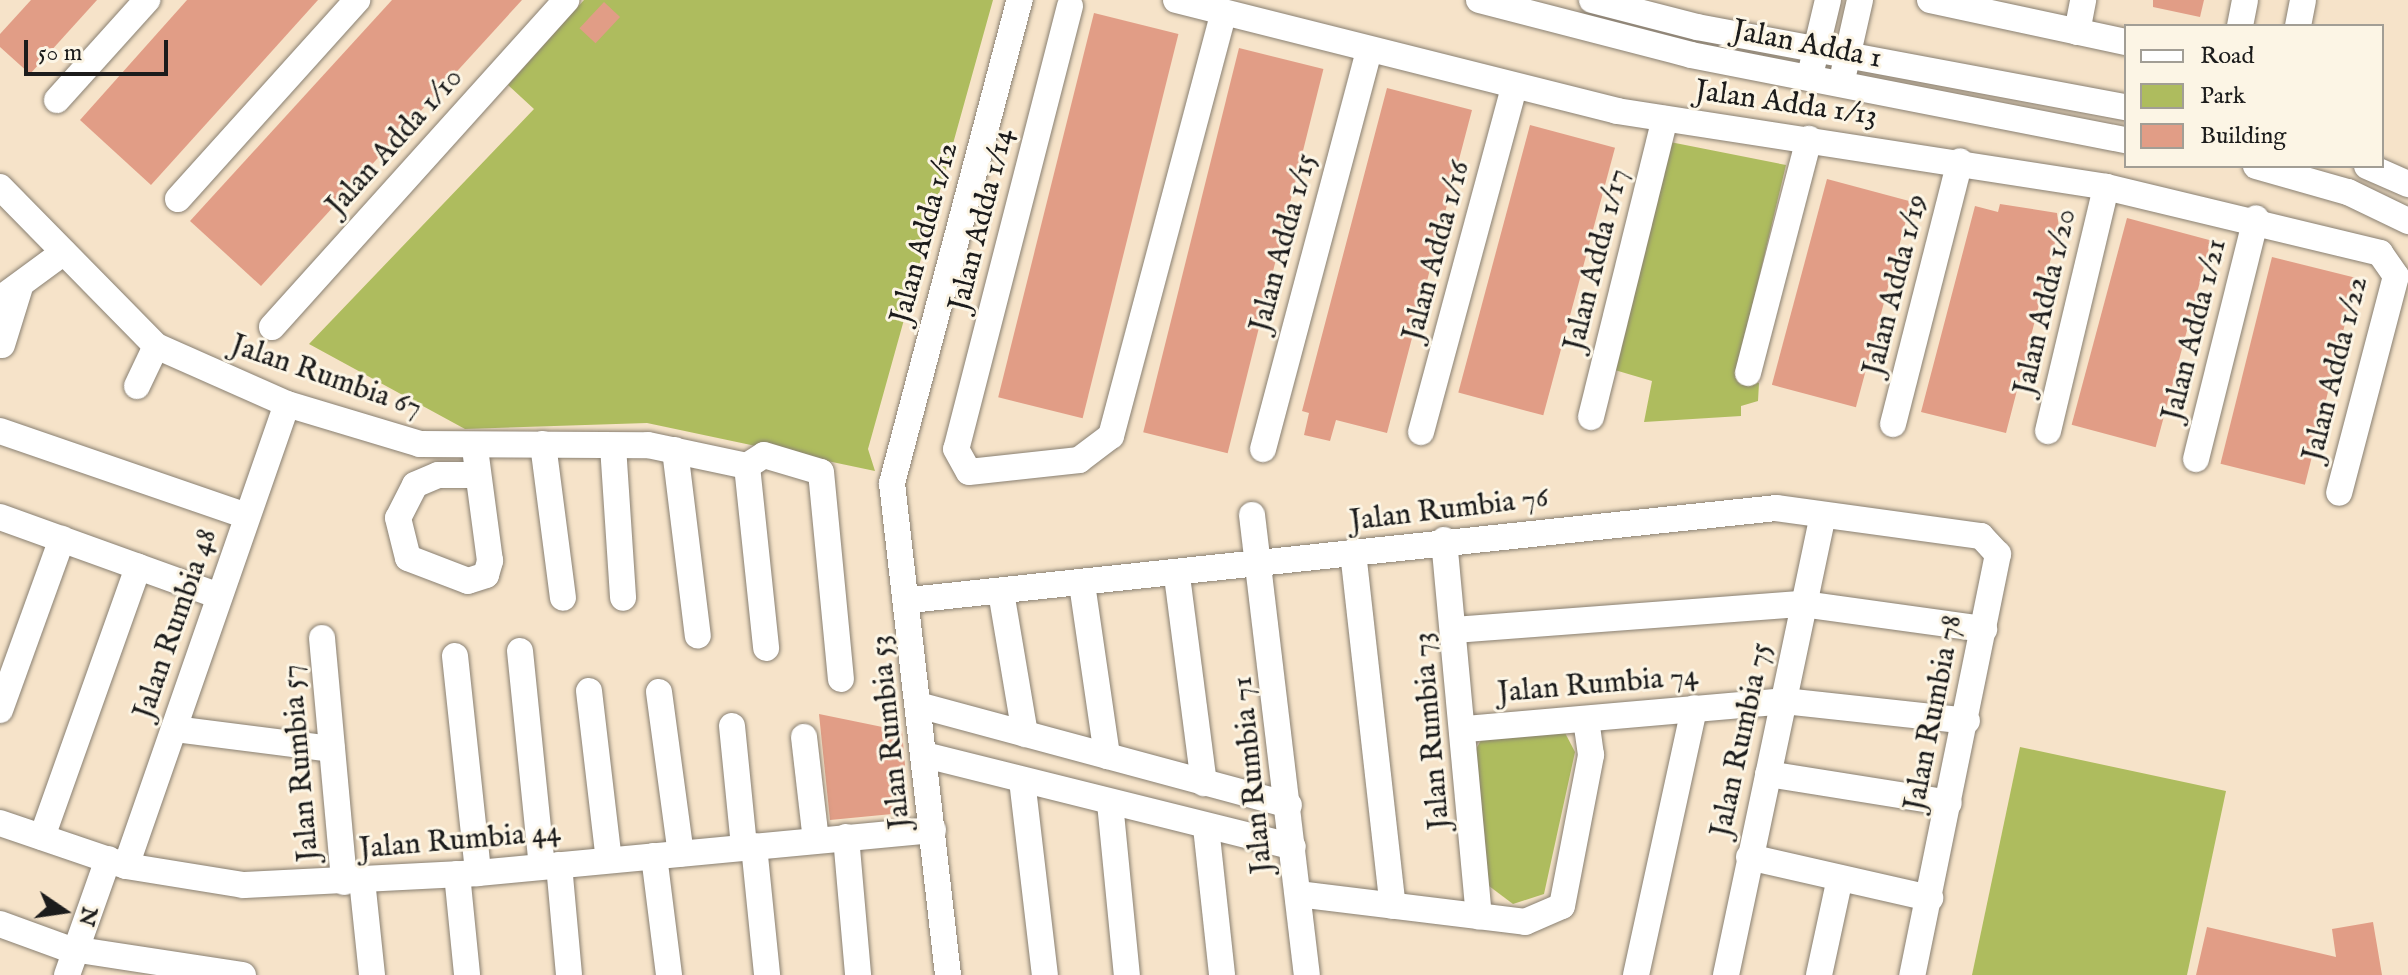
<!DOCTYPE html>
<style>
body{margin:0}
#map{position:relative;width:2408px;height:975px;overflow:hidden;background:#f6e3c9;font-family:"IM FELL English",serif}
div>[style]{position:absolute}
.green>*{inset:0;background:#aebc5e}
.building>*{inset:0;background:#e19d86;transform-origin:0 0}
.roads{filter:drop-shadow(0 0 2px #898072) drop-shadow(0 0 2px #898072)}
.minor>*{height:26px;margin:-13px;padding:0 13px;transform-origin:13px;border-radius:13px;background:#fff}
span{translate:-50% -50%;white-space:nowrap;text-align:center;line-height:1.15;-webkit-text-stroke:6px #fcf5e5;paint-order:stroke}
.street-label{font-size:30px;color:#1c1c1c}
.legend{position:absolute;left:2124px;top:24px;width:260px;height:144px;box-sizing:border-box;background:#fcf5e5;border:2px solid #a29e95;margin:0;padding:10px 14px;list-style:none;font-size:24px;color:#1c1c1c}
.legend li{display:flex;align-items:center;gap:16px;height:40px}
.legend b{width:40px;border:2px solid #a29e95}
.north{position:absolute;left:24px;top:871px;width:80px;height:80px;-webkit-text-stroke:6px #fcf5e5;paint-order:stroke;rotate:103deg;font-size:22px;font-weight:700;line-height:32px;text-align:center;color:#1c1c1c}
.north::after{content:'';display:block;margin:auto;width:28px;height:36px;background:#1c1c1c;clip-path:polygon(50% 0,100% 100%,50% 72%,0 100%)}
.scale{position:absolute;left:24px;top:40px;width:144px;height:36px;box-sizing:border-box;border:4px solid #1c1c1c;border-top:0;padding-left:10px;font-size:24px;line-height:28px;white-space:nowrap;color:#1c1c1c;-webkit-text-stroke:6px #fcf5e5;paint-order:stroke}
</style>
<div id="map">
<div class="green">
<i style="clip-path:polygon(584px 0,993px 0,868px 449px,875px 471px,647px 423px,465px 429px,309px 344px,534px 109px,508px 85px)"></i>
<i style="clip-path:polygon(1665px 141px,1786px 165px,1735px 378px,1759px 383px,1758px 401px,1741px 406px,1741px 416px,1644px 422px,1652px 381px,1608px 368px)"></i>
<i style="clip-path:polygon(1563px 729px,1575px 752px,1544px 894px,1513px 904px,1489px 886px,1476px 749px,1484px 735px)"></i>
<i style="clip-path:polygon(2020px 747px,2226px 791px,2187px 975px,1972px 975px)"></i>
</div>
<div class="building">
<i style="clip-path:polygon(31px 0,97px 0,30px 74px,0 47px,0 34px)"></i>
<i style="clip-path:polygon(187px 0,318px 0,151px 185px,80px 120px)"></i>
<i style="clip-path:polygon(392px 0,522px 0,261px 286px,190px 221px)"></i>
<i style="clip-path:polygon(2153px 0,2204px 0,2200px 17px,2153px 7px)"></i>
<i style="left:604px;top:2px;width:22px;height:36px;rotate:43deg"></i>
<i style="left:1094px;top:13px;width:87px;height:396px;rotate:14deg"></i>
<i style="left:1239px;top:48px;width:87px;height:396px;rotate:14deg"></i>
<i style="clip-path:polygon(1387px 88px,1472px 110px,1387px 433px,1336px 420px,1330px 441px,1304px 435px,1309px 413px,1302px 411px)"></i>
<i style="left:1530px;top:125px;width:88px;height:277px;rotate:15deg"></i>
<i style="left:1827px;top:179px;width:87px;height:213px;rotate:15deg"></i>
<i style="clip-path:polygon(2000px 204px,2057px 213px,2059px 227px,2006px 433px,1921px 412px,1975px 206px,1998px 212px)"></i>
<i style="left:2127px;top:218px;width:87px;height:214px;rotate:15deg"></i>
<i style="left:2272px;top:257px;width:87px;height:213px;rotate:14deg"></i>
<i style="clip-path:polygon(819px 714px,902px 731px,908px 799px,892px 814px,830px 820px)"></i>
<i style="clip-path:polygon(2373px 922px,2382px 975px,2196px 975px,2207px 927px,2336px 957px,2332px 929px)"></i>
</div>
<div class="roads">
<div class="minor">
<i style="left:1176px;top:0;width:455px;rotate:14.1deg"></i>
<i style="left:1617px;top:111px;width:495px;rotate:8.8deg"></i>
<i style="left:2106px;top:187px;width:282px;rotate:13.5deg"></i>
<i style="left:2380px;top:253px;width:28px;rotate:55deg"></i>
<i style="left:2396px;top:276px;width:224px;rotate:104.7deg"></i>
<i style="left:1479px;top:0;width:219px;rotate:14.5deg"></i>
<i style="left:1691px;top:55px;width:443px;rotate:11.1deg"></i>
<i style="left:1592px;top:0;width:108px;rotate:14.4deg"></i>
<i style="left:1697px;top:27px;width:436px;rotate:10.6deg"></i>
<i style="left:1930px;top:0;width:200px;rotate:12.1deg"></i>
<i style="left:1070px;top:6px;width:457px;rotate:104.4deg"></i>
<i style="left:956px;top:449px;width:26px;rotate:61deg"></i>
<i style="left:969px;top:472px;width:111px;rotate:-6.2deg"></i>
<i style="left:1079px;top:460px;width:40px;rotate:-37deg"></i>
<i style="left:1111px;top:436px;width:436px;rotate:-75.1deg"></i>
<i style="left:2240px;top:26px;width:26px;rotate:-79deg"></i>
<i style="left:2298px;top:26px;width:26px;rotate:-79deg"></i>
<i style="left:2077px;top:32px;width:33px;rotate:-79deg"></i>
<i style="left:1812px;top:67px;width:69px;rotate:-76.6deg"></i>
<i style="left:1844px;top:71px;width:73px;rotate:-77.3deg"></i>
<i style="left:57px;top:100px;width:135px;rotate:-48deg"></i>
<i style="left:2256px;top:166px;width:96px;rotate:15.8deg"></i>
<i style="left:2348px;top:192px;width:67px;rotate:25.8deg"></i>
<i style="left:2367px;top:166px;width:45px;rotate:23.7deg"></i>
<i style="left:0;top:187px;width:223px;rotate:45.5deg"></i>
<i style="left:156px;top:346px;width:143px;rotate:23.9deg"></i>
<i style="left:287px;top:404px;width:139px;rotate:16.7deg"></i>
<i style="left:420px;top:444px;width:228px;rotate:0.3deg"></i>
<i style="left:648px;top:445px;width:101px;rotate:12deg"></i>
<i style="left:178px;top:199px;width:268px;rotate:-48deg"></i>
<i style="left:0;top:299px;width:79px;rotate:-36.3deg"></i>
<i style="left:272px;top:327px;width:440px;rotate:-48deg"></i>
<i style="left:2px;top:345px;width:61px;rotate:-72.8deg"></i>
<i style="left:1748px;top:373px;width:242px;rotate:-75.4deg"></i>
<i style="left:137px;top:386px;width:44px;rotate:-64.6deg"></i>
<i style="left:1591px;top:417px;width:307px;rotate:-76.1deg"></i>
<i style="left:1893px;top:424px;width:271px;rotate:-75.7deg"></i>
<i style="left:0;top:431px;width:261px;rotate:19deg"></i>
<i style="left:2048px;top:431px;width:251px;rotate:-76.6deg"></i>
<i style="left:1421px;top:432px;width:357px;rotate:-74.9deg"></i>
<i style="left:543px;top:444px;width:155px;rotate:82.6deg"></i>
<i style="left:613px;top:446px;width:152px;rotate:86.2deg"></i>
<i style="left:1263px;top:449px;width:410px;rotate:-75.1deg"></i>
<i style="left:675px;top:450px;width:187px;rotate:83deg"></i>
<i style="left:2196px;top:459px;width:248px;rotate:-76deg"></i>
<i style="left:747px;top:466px;width:20px;rotate:-33deg"></i>
<i style="left:764px;top:455px;width:59px;rotate:16.6deg"></i>
<i style="left:821px;top:472px;width:208px;rotate:84.5deg"></i>
<i style="left:747px;top:466px;width:183px;rotate:84deg"></i>
<i style="left:474px;top:475px;width:36px;rotate:180deg"></i>
<i style="left:438px;top:475px;width:25px;rotate:157deg"></i>
<i style="left:415px;top:485px;width:37px;rotate:117deg"></i>
<i style="left:398px;top:518px;width:41px;rotate:76deg"></i>
<i style="left:408px;top:558px;width:64px;rotate:21deg"></i>
<i style="left:468px;top:581px;width:19px;rotate:-18deg"></i>
<i style="left:486px;top:575px;width:15px;rotate:-74deg"></i>
<i style="left:490px;top:561px;width:113px;rotate:-97.6deg"></i>
<i style="left:1252px;top:515px;width:463px;rotate:83.2deg"></i>
<i style="left:0;top:517px;width:233px;rotate:19.8deg"></i>
<i style="left:1444px;top:540px;width:378px;rotate:84.7deg"></i>
<i style="left:1353px;top:552px;width:356px;rotate:83.6deg"></i>
<i style="left:1177px;top:576px;width:209px;rotate:82.6deg"></i>
<i style="left:1082px;top:584px;width:174px;rotate:81.7deg"></i>
<i style="left:1001px;top:592px;width:144px;rotate:80.4deg"></i>
<i style="left:910px;top:600px;width:871px;rotate:-6.06deg"></i>
<i style="left:1776px;top:508px;width:207px;rotate:7.8deg"></i>
<i style="left:1981px;top:536px;width:25px;rotate:47deg"></i>
<i style="left:1998px;top:554px;width:430px;rotate:101.5deg"></i>
<i style="left:1454px;top:630px;width:350px;rotate:-4.3deg"></i>
<i style="left:1803px;top:604px;width:183px;rotate:7.9deg"></i>
<i style="left:322px;top:638px;width:245px;rotate:84.8deg"></i>
<i style="left:520px;top:651px;width:216px;rotate:84.2deg"></i>
<i style="left:455px;top:656px;width:218px;rotate:83.9deg"></i>
<i style="left:589px;top:691px;width:170px;rotate:83.3deg"></i>
<i style="left:659px;top:692px;width:163px;rotate:82.3deg"></i>
<i style="left:922px;top:706px;width:380px;rotate:15.1deg"></i>
<i style="left:0;top:710px;width:182px;rotate:-70.1deg"></i>
<i style="left:732px;top:726px;width:122px;rotate:84.3deg"></i>
<i style="left:175px;top:729px;width:158px;rotate:7.3deg"></i>
<i style="left:1466px;top:729px;width:319px;rotate:-5deg"></i>
<i style="left:1784px;top:701px;width:184px;rotate:6.2deg"></i>
<i style="left:804px;top:737px;width:104px;rotate:83.4deg"></i>
<i style="left:925px;top:755px;width:379px;rotate:14deg"></i>
<i style="left:1768px;top:774px;width:183px;rotate:9.1deg"></i>
<i style="left:1022px;top:780px;width:196px;rotate:83.3deg"></i>
<i style="left:1110px;top:803px;width:173px;rotate:84.4deg"></i>
<i style="left:0;top:823px;width:133px;rotate:18.8deg"></i>
<i style="left:126px;top:866px;width:119px;rotate:9.2deg"></i>
<i style="left:243px;top:885px;width:235px;rotate:-2.9deg"></i>
<i style="left:478px;top:873px;width:457px;rotate:-5.4deg"></i>
<i style="left:1206px;top:827px;width:149px;rotate:83.8deg"></i>
<i style="left:42px;top:837px;width:287px;rotate:-70.4deg"></i>
<i style="left:846px;top:837px;width:139px;rotate:85deg"></i>
<i style="left:754px;top:846px;width:130px;rotate:84.2deg"></i>
<i style="left:654px;top:856px;width:120px;rotate:82.8deg"></i>
<i style="left:1749px;top:857px;width:186px;rotate:12.8deg"></i>
<i style="left:559px;top:865px;width:110px;rotate:84.8deg"></i>
<i style="left:126px;top:866px;width:489px;rotate:-70.8deg"></i>
<i style="left:457px;top:874px;width:101px;rotate:84.3deg"></i>
<i style="left:362px;top:880px;width:96px;rotate:84deg"></i>
<i style="left:1298px;top:894px;width:229px;rotate:7deg"></i>
<i style="left:1525px;top:922px;width:40px;rotate:-23.4deg"></i>
<i style="left:1562px;top:906px;width:154px;rotate:-79.1deg"></i>
<i style="left:1591px;top:755px;width:35px;rotate:-98deg"></i>
<i style="left:0;top:924px;width:70px;rotate:20deg"></i>
<i style="left:66px;top:948px;width:179px;rotate:8.7deg"></i>
<i style="left:67px;top:975px;width:123px;rotate:-70.5deg"></i>
<i style="left:948px;top:975px;width:495px;rotate:-96.5deg"></i>
<i style="left:892px;top:483px;width:500px;rotate:-75.2deg"></i>
<i style="left:1636px;top:975px;width:273px;rotate:-77.7deg"></i>
<i style="left:1726px;top:975px;width:466px;rotate:-78.1deg"></i>
<i style="left:1819px;top:975px;width:99px;rotate:-77.8deg"></i>
</div>
</div>
<div class="street-label">
<span style="left:1807px;top:45px;rotate:11deg">Jalan Adda 1</span>
<span style="left:1786px;top:104px;rotate:8deg">Jalan Adda 1/13</span>
<span style="left:395px;top:142px;rotate:-48deg">Jalan Adda 1/10</span>
<span style="left:982px;top:220px;rotate:-76deg">Jalan Adda 1/14</span>
<span style="left:925px;top:233px;rotate:-75deg">Jalan Adda 1/12</span>
<span style="left:1284px;top:243px;rotate:-75deg">Jalan Adda 1/15</span>
<span style="left:1437px;top:251px;rotate:-75deg">Jalan Adda 1/16</span>
<span style="left:1597px;top:260px;rotate:-76deg">Jalan Adda 1/17</span>
<span style="left:1896px;top:285px;rotate:-76deg">Jalan Adda 1/19</span>
<span style="left:2046px;top:302px;rotate:-77deg">Jalan Adda 1/20</span>
<span style="left:2195px;top:330px;rotate:-76deg">Jalan Adda 1/21</span>
<span style="left:2336px;top:369px;rotate:-76deg">Jalan Adda 1/22</span>
<span style="left:326px;top:377px;rotate:19deg">Jalan Rumbia 67</span>
<span style="left:1449px;top:510px;rotate:-7deg">Jalan Rumbia 76</span>
<span style="left:176px;top:624px;rotate:-71deg">Jalan Rumbia 48</span>
<span style="left:1598px;top:685px;rotate:-5deg">Jalan Rumbia 74</span>
<span style="left:1934px;top:713px;rotate:-79deg">Jalan Rumbia 78</span>
<span style="left:1432px;top:731px;rotate:-95deg">Jalan Rumbia 73</span>
<span style="left:891px;top:732px;rotate:-96deg">Jalan Rumbia 53</span>
<span style="left:1742px;top:740px;rotate:-78deg">Jalan Rumbia 75</span>
<span style="left:301px;top:763px;rotate:-95deg">Jalan Rumbia 57</span>
<span style="left:1253px;top:775px;rotate:-96deg">Jalan Rumbia 71</span>
<span style="left:460px;top:841px;rotate:-5deg">Jalan Rumbia 44</span>
</div>
<ul class="legend">
<li><b style="height:10px;background:#fff"></b>Road</li>
<li><b style="height:22px;background:#aebc5e"></b>Park</li>
<li><b style="height:22px;background:#e19d86"></b>Building</li>
</ul>
<div class="north">N</div>
<div class="scale">50 m</div>
</div>
